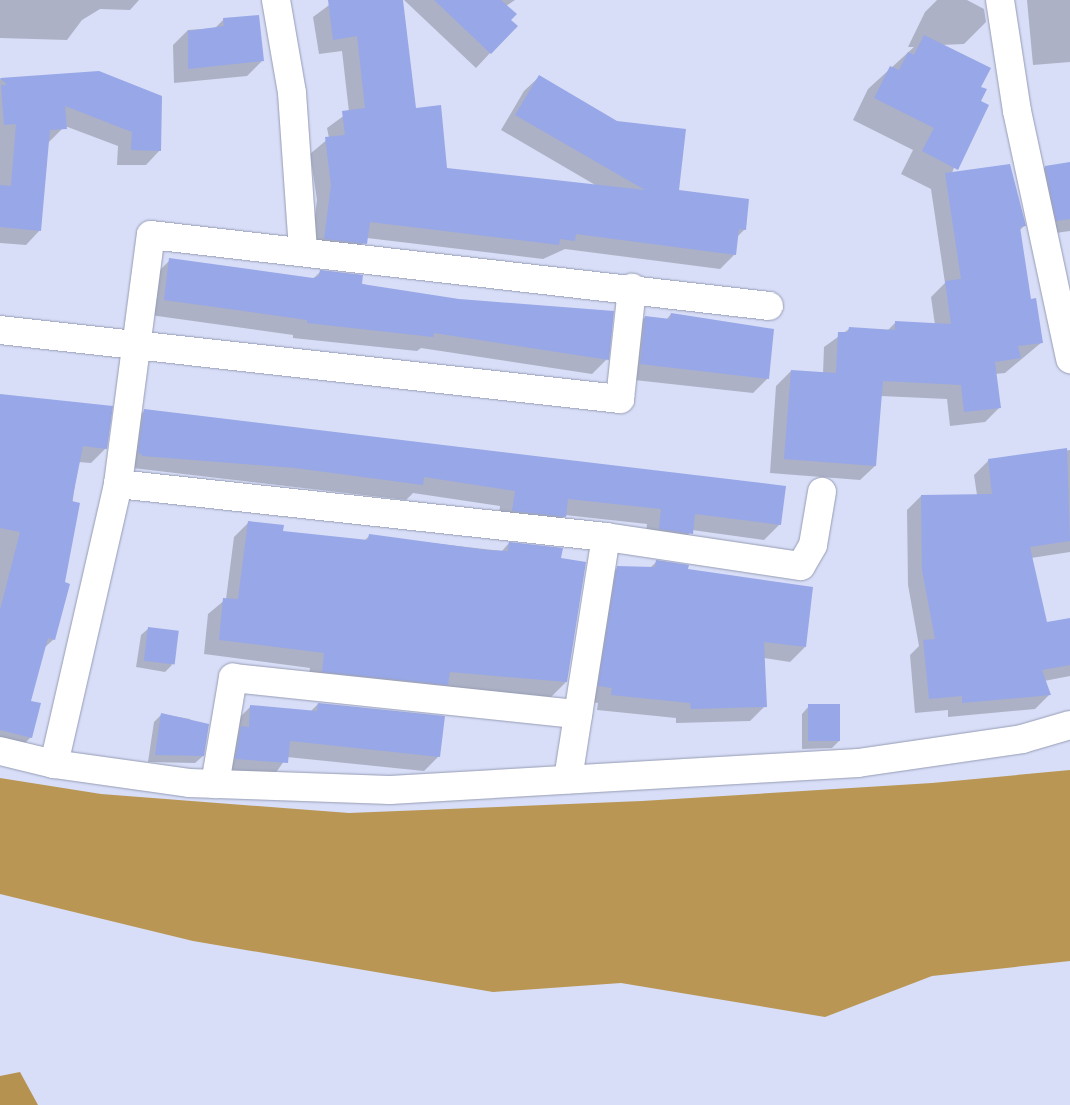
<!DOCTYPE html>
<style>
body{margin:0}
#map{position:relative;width:1070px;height:1105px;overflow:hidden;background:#d8def7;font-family:Georgia,serif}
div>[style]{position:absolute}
.forest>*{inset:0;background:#b99653}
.water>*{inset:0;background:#b5924f}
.shadow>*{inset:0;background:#0003}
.building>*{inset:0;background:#98a7e7;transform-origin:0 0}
.roads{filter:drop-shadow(0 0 1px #969cb4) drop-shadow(0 0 1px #969cb4)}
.street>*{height:28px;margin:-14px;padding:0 14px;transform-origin:14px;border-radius:14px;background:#fff}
span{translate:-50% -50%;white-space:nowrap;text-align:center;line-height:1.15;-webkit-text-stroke:4px #e8ecfb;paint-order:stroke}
</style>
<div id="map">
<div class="forest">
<i style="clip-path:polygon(1070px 770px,1070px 961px,932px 976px,825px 1017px,621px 983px,493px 992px,193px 941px,0 894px,0 778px,101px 794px,349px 813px,642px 801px,932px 783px)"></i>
</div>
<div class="water">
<i style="clip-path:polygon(20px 1072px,38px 1105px,0 1105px,0 1076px)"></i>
</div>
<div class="shadow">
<i style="clip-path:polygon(0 0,139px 0,130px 10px,100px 9px,82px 20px,67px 40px,0 38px)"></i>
<i style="clip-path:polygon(336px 0,402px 0,415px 109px,446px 169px,597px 186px,501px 130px,524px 91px,539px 77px,677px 191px,745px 229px,737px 237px,735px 254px,720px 269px,565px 249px,543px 259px,367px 238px,351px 259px,310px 254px,317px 200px,310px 154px,329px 138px,327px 128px,349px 112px,342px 51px,319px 54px,313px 17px)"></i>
<i style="clip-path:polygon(404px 0,515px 0,506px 6px,509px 20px,490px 53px,476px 68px)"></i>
<i style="clip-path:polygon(937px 0,967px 0,984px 9px,986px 22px,964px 44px,941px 45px,980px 87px,979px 102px,952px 173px,1024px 226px,1019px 231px,1030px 300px,1042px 342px,1005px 373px,995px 374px,999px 408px,985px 422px,950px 426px,947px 399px,881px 396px,875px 466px,860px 480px,770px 473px,776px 386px,791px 371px,823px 374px,824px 347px,849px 329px,888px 330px,895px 323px,935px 325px,931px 297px,945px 283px,931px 189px,901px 174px,913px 150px,853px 120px,868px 89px,914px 47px,908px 47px,925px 12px)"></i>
<i style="clip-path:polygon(1027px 0,1070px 0,1070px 62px,1033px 65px)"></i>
<i style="clip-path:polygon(224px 19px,262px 61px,247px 76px,174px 83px,173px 45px,188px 30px,215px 28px)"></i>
<i style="clip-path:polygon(98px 72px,160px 150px,146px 165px,117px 165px,118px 146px,65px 126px,48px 143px,40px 230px,26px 245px,0 243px,0 79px)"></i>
<i style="clip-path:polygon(1070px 163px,1070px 231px,1042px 235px,1030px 182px,1045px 167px)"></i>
<i style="clip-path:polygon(170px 260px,313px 279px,321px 271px,607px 359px,592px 374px,421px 348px,417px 351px,293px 338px,293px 335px,150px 315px,155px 275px)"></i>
<i style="clip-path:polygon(671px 314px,768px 378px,753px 393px,625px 379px,630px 332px,645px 317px,666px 320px)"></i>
<i style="clip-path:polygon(0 395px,106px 448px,91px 463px,78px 462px,54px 639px,43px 649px,30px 702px,31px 737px,16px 752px,0 748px)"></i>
<i style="clip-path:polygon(144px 411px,780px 524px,764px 540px,692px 530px,676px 549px,645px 544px,647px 524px,565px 515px,550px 531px,498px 526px,500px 506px,413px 493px,406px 500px,124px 467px,129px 426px)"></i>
<i style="clip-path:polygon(1070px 450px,1070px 552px,1031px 558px,1046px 624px,1070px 619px,1070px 676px,1044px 681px,1049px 695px,1035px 709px,948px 717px,948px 710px,915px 713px,910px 655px,919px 646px,908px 585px,907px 510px,921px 496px,977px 495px,974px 475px,988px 461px)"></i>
<i style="clip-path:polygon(249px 522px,282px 532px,364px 541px,369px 536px,502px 551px,509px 543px,560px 559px,566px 682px,551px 697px,444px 687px,307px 686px,310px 668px,204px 654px,208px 614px,226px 599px,234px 537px)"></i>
<i style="clip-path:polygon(656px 562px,805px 647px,790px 662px,764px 658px,765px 706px,750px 721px,676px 723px,676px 718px,597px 710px,598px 703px,584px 701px,603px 582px,618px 567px,650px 568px)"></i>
<i style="clip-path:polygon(149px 628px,172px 665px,165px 672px,136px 667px,141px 635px)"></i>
<i style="clip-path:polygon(318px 704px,439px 756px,424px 771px,287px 757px,272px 778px,221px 773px,236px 721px,251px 706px,310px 712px)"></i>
<i style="clip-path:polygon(809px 706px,839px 741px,832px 748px,802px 749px,802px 714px)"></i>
<i style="clip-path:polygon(162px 714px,190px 719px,203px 756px,195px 763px,148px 762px,154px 722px)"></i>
</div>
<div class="building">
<i style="clip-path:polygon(328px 0,403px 0,416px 108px,441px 105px,447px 168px,645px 190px,515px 115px,539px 75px,617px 121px,686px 129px,679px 190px,749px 199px,746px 230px,739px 229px,736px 255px,576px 234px,575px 241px,560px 239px,559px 245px,370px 222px,367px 244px,324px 239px,331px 185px,325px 137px,345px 135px,342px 111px,365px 108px,357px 36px,333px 40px)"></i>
<i style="clip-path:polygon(434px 0,501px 0,517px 14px,511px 20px,518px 26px,491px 54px)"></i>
<i style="clip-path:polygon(259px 15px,264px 61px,188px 69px,188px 31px,224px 26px,223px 18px)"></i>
<i style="clip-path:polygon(924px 35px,991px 68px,981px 87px,987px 89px,981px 101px,989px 105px,958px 170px,922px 151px,934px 128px,874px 98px,890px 66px,899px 70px,908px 52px,914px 55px)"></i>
<i style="clip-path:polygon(99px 71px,162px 96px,161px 151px,131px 150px,132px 132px,65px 106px,67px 129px,50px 130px,41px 231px,0 227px,0 185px,11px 186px,16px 124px,4px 125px,1px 85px,7px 85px,0 78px)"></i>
<i style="clip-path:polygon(1070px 162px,1070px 219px,1056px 221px,1045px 166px)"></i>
<i style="clip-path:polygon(1010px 164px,1026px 226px,1020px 227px,1031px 299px,1036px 298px,1043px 343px,1018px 346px,1021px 358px,995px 362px,1001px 408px,964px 412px,961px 385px,883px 381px,876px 466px,784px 459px,791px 370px,836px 373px,838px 332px,848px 332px,849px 327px,895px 330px,895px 321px,951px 324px,945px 281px,961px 279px,945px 173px)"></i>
<i style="clip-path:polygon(169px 258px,313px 278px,319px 276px,320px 270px,363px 275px,362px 284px,459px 299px,614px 311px,609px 360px,434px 333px,433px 337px,307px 323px,307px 320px,164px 300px)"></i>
<i style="clip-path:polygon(671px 313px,774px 329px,769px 379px,640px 364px,645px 316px,670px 319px)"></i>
<i style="clip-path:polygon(0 394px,113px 406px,107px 449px,83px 446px,72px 501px,80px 503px,65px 582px,70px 584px,55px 640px,48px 638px,31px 701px,41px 703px,32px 738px,0 730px,0 610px,20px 532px,0 528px)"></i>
<i style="clip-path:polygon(144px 409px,786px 486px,781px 525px,695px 514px,693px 534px,659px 529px,661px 509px,568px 499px,566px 517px,512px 511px,515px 491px,424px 477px,423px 485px,295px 468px,143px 456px,138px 452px)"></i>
<i style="clip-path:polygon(1067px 448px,1070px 541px,1030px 547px,1047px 622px,1070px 618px,1070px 665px,1042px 670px,1051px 695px,962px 703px,962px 696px,929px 699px,923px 640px,935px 639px,922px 570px,921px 495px,992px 494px,988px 459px)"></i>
<i style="clip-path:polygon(248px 521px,284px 525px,283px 531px,368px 540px,369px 534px,487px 550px,508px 551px,509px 542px,563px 548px,561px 558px,586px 562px,567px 682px,450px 672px,448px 685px,322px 672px,324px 653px,219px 640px,223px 598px,238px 599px)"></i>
<i style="clip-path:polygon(656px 560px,689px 565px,688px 569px,813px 587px,806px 647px,764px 642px,767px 707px,691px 709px,690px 703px,611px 695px,612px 688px,598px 686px,617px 566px,655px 567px)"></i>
<i style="left:148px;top:627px;width:31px;height:34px;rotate:7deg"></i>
<i style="clip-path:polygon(318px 703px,445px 716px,440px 757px,290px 741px,288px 763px,235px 759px,241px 726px,249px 727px,250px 705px,317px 711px)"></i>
<i style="left:840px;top:704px;width:37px;height:32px;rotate:90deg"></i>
<i style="clip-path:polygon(161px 713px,209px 724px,204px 756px,155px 755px)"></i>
</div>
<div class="roads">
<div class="street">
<i style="left:276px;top:0;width:94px;rotate:80.2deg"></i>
<i style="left:292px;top:93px;width:157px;rotate:86deg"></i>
<i style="left:1000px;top:0;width:112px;rotate:81.3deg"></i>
<i style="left:1017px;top:111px;width:254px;rotate:77.9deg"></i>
<i style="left:0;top:330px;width:624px;rotate:6.35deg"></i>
<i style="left:620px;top:399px;width:112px;rotate:-83.8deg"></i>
<i style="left:118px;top:484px;width:491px;rotate:6.2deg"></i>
<i style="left:606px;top:537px;width:197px;rotate:8.5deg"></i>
<i style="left:801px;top:566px;width:24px;rotate:-60deg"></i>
<i style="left:813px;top:545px;width:54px;rotate:-80.4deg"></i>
<i style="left:0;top:751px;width:56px;rotate:13.5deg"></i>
<i style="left:54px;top:764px;width:136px;rotate:8deg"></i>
<i style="left:189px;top:783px;width:201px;rotate:2deg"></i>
<i style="left:390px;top:790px;width:469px;rotate:-3.3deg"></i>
<i style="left:858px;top:763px;width:166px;rotate:-8.3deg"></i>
<i style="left:1022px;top:739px;width:50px;rotate:-16.3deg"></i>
<i style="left:54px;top:764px;width:287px;rotate:-77.1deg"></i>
<i style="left:118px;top:484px;width:251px;rotate:-82.5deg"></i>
<i style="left:151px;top:235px;width:622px;rotate:6.55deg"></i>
<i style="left:568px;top:779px;width:245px;rotate:-81.1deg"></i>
<i style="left:215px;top:784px;width:108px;rotate:-80.4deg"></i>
<i style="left:233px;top:678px;width:347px;rotate:6deg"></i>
</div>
</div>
</div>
